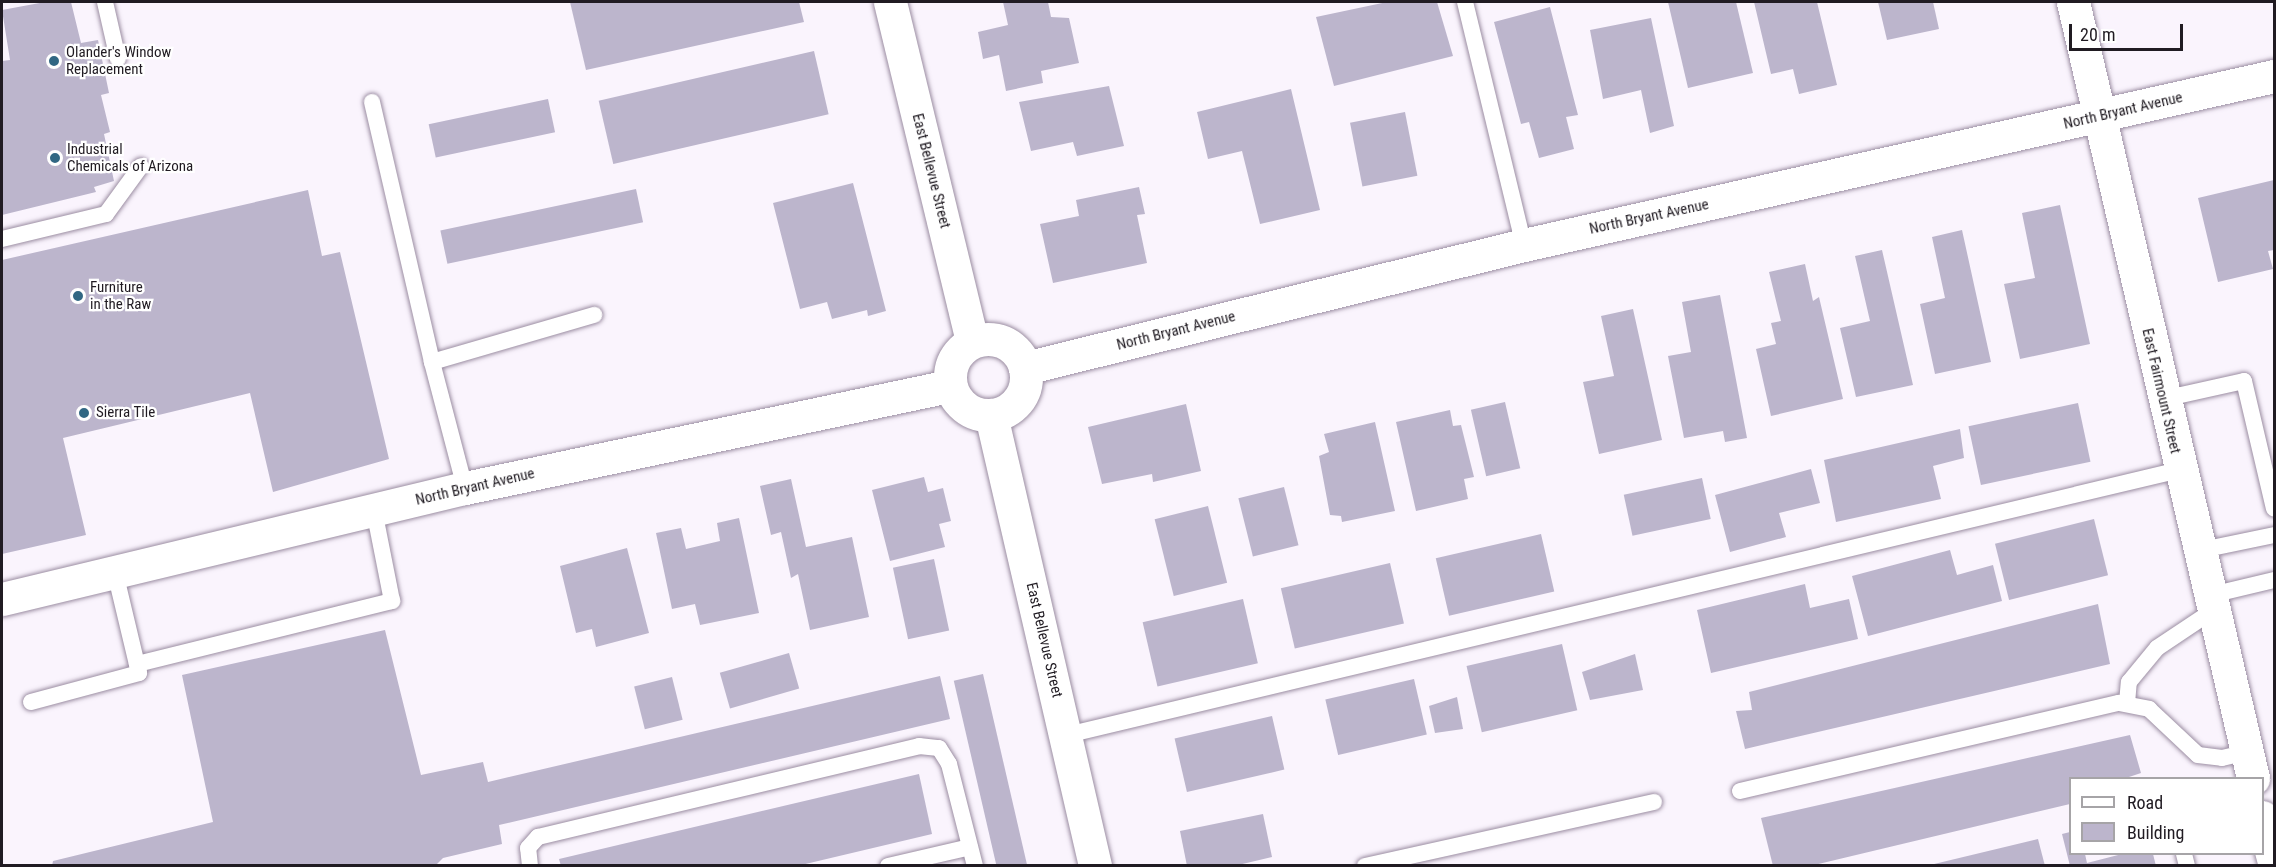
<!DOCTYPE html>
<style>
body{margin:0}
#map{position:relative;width:2276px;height:867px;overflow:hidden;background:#faf4fd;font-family:"Roboto Condensed",sans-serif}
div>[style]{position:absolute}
.building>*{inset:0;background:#bcb5cc;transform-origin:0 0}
.roads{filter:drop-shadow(0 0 2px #9b8da2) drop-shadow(0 0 2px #9b8da2)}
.service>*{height:16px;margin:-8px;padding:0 8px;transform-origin:8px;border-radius:8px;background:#fff}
.minor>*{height:33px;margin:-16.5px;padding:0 16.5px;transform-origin:16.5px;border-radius:16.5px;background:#fff}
.minor>.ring{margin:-16.5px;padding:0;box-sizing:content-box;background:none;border:33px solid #fff;border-radius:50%}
.dots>*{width:16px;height:16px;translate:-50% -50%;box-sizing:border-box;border:3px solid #fff;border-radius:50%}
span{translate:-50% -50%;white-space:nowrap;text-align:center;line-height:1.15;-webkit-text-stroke:4.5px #fff;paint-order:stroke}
.poi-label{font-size:15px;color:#201b22}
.left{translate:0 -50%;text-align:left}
.street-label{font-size:15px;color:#201b22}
.frame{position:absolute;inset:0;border:3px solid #201b22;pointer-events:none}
.legend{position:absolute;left:2069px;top:777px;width:195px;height:78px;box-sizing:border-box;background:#fff;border:2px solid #a6a4a7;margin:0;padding:8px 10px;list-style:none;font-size:18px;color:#201b22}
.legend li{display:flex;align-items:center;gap:12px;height:30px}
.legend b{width:30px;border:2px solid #a6a4a7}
.scale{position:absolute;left:2069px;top:24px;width:114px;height:27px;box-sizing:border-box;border:3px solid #201b22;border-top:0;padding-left:8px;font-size:18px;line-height:21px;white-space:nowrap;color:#201b22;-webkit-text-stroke:4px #fff;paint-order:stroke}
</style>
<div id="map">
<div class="building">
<i style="clip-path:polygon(45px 2px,71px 2px,81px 43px,98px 40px,109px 93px,101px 95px,110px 132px,104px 134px,114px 181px,94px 187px,96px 192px,2px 215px,2px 61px,10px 60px,2px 10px)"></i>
<i style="clip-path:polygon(570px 2px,799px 2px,804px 22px,586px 70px)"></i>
<i style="clip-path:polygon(1003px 2px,1048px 2px,1051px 17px,1069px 18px,1079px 63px,1041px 71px,1043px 83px,1006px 91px,999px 55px,983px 59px,978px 32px,1008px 25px)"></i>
<i style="clip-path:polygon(1387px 2px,1437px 2px,1453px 56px,1334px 86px,1316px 17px)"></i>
<i style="clip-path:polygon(1668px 2px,1736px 2px,1753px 73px,1688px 88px)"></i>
<i style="clip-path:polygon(1754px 2px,1817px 2px,1837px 85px,1799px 94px,1793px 69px,1771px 74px)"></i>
<i style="clip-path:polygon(1878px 2px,1933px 2px,1939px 29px,1887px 40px)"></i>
<i style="clip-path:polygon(1550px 7px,1578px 115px,1566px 117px,1574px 149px,1539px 158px,1529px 122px,1521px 124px,1494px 22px)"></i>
<i style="clip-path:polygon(1651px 18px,1674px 126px,1650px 133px,1641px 90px,1603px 99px,1590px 30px)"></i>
<i style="left:814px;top:51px;width:65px;height:221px;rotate:77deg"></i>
<i style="clip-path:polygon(1109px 86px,1124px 146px,1077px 156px,1073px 142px,1031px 151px,1019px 102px)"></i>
<i style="clip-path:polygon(1291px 89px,1320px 210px,1260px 224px,1242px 151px,1208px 159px,1197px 112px)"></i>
<i style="left:548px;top:99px;width:34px;height:122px;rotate:78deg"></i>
<i style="left:1405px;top:112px;width:65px;height:56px;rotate:79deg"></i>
<i style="clip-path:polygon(2274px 180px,2274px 250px,2268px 251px,2273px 269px,2218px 282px,2198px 198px)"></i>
<i style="clip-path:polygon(853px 183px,886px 311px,868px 316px,867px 310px,832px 319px,827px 302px,800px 309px,773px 203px)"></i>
<i style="clip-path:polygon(1139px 187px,1145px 214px,1137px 215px,1147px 263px,1053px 283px,1040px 224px,1079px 216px,1076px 200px)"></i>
<i style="left:636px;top:189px;width:34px;height:200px;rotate:78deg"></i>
<i style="clip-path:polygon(308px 190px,322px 256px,340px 252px,389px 459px,273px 492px,250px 393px,63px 438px,86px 535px,2px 554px,2px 260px)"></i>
<i style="clip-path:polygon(2060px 205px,2090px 344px,2020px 359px,2004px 284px,2035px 278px,2022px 213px)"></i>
<i style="clip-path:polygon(1962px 230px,1991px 362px,1935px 374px,1920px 304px,1945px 298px,1932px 237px)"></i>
<i style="clip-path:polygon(1882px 250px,1913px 385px,1856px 397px,1840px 328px,1870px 321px,1855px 256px)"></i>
<i style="clip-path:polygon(1805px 264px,1813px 301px,1819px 297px,1843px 399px,1771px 416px,1756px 349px,1776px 344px,1771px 323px,1781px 321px,1769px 272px)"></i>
<i style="clip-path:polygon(1720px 295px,1747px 438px,1725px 442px,1723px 431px,1684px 438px,1668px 356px,1691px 352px,1682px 302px)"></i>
<i style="clip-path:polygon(1633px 309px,1662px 440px,1599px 454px,1583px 382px,1614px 376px,1601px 316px)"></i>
<i style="left:1505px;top:402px;width:68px;height:35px;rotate:77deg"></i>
<i style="left:2078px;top:403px;width:60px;height:112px;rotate:78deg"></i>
<i style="clip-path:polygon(1186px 404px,1201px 471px,1153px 482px,1152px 474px,1102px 484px,1088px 427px)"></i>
<i style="clip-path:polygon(1450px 410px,1453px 426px,1461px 425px,1474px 477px,1464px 479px,1468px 499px,1416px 511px,1396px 422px)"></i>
<i style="clip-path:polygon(1375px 422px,1395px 511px,1342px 522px,1341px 516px,1330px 515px,1319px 456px,1329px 452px,1324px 434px)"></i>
<i style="clip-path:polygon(1960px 429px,1964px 458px,1933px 466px,1941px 499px,1836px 522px,1824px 460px)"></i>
<i style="clip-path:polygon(1811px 469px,1820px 503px,1779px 513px,1786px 537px,1730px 552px,1715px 495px)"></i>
<i style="clip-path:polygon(924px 477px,928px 492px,943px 488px,951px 521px,939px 524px,945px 547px,890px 561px,872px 490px)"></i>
<i style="left:1702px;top:478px;width:42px;height:80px;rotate:78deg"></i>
<i style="clip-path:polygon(791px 479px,806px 547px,852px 537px,869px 617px,810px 630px,798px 574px,791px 578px,781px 532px,771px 535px,760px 486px)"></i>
<i style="left:1284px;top:487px;width:60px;height:47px;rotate:76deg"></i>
<i style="left:1208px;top:506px;width:79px;height:55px;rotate:76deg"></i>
<i style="clip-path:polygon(739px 518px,759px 613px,700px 625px,695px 604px,672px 609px,656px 533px,681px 528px,686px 549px,720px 541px,717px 523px)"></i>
<i style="left:2094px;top:519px;width:58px;height:102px;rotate:76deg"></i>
<i style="left:1541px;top:534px;width:59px;height:108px;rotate:77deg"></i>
<i style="clip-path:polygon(627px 548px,649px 633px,596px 647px,592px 629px,576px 633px,560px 566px)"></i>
<i style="clip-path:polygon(1950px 550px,1957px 575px,1993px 565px,2002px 601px,1868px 636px,1852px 576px)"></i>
<i style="left:934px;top:559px;width:73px;height:42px;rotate:78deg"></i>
<i style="left:1390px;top:563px;width:62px;height:112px;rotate:77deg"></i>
<i style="clip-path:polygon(1805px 584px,1810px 608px,1849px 599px,1858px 639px,1711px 673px,1697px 610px)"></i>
<i style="left:1243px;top:599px;width:66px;height:103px;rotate:77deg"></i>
<i style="clip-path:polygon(2098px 604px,2110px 664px,1745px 749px,1736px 711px,1752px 710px,1749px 692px)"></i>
<i style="clip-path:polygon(385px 630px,421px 775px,483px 762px,488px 782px,940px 676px,950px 719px,499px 825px,502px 844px,443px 858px,435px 866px,52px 866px,53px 861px,213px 822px,182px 675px)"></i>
<i style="left:1562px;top:644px;width:68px;height:98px;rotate:77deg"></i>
<i style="left:789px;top:653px;width:37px;height:72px;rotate:74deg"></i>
<i style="clip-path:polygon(1635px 654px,1643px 690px,1590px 700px,1582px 672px)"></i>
<i style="left:983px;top:674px;width:197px;height:30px;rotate:77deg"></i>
<i style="left:672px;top:677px;width:44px;height:39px;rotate:76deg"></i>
<i style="left:1414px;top:679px;width:57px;height:91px;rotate:77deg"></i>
<i style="clip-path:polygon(1457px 697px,1463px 729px,1435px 733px,1429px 706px)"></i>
<i style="left:1272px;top:716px;width:55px;height:100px;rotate:77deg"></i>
<i style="clip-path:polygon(2130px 735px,2141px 773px,2126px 778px,2070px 778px,2070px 804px,1810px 866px,1773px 866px,1761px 818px)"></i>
<i style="clip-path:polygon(919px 774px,932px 834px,797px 866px,561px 866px,559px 859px)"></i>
<i style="clip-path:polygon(1263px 814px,1272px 857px,1234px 866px,1187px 866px,1180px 831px)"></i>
<i style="clip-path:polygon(2070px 832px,2070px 854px,2085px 854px,2087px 863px,2122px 854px,2153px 854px,2156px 866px,2070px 866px,2062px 834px)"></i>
<i style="clip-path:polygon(2038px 839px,2045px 866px,1930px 866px,1930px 865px)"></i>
</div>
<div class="roads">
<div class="service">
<i style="left:105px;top:2px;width:58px;rotate:77.2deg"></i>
<i style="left:1465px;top:2px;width:250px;rotate:76.4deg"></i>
<i style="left:372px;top:102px;width:267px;rotate:77deg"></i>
<i style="left:2px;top:239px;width:107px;rotate:-13.5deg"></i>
<i style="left:106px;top:214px;width:59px;rotate:-53.9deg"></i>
<i style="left:2163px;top:399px;width:83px;rotate:-12.5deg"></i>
<i style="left:2244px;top:381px;width:131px;rotate:76.8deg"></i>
<i style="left:465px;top:488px;width:130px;rotate:-104.7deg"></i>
<i style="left:432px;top:362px;width:169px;rotate:-16.2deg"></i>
<i style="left:2197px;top:551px;width:79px;rotate:-11.7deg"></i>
<i style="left:2207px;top:596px;width:69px;rotate:-13.4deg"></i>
<i style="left:137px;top:664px;width:263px;rotate:-13.9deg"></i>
<i style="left:392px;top:601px;width:93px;rotate:-101.2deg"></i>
<i style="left:31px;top:702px;width:112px;rotate:-15deg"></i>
<i style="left:139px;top:673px;width:104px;rotate:-103.4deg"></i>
<i style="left:2127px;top:703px;width:21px;rotate:-85deg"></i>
<i style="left:2129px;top:682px;width:44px;rotate:-50.5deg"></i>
<i style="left:2157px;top:648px;width:65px;rotate:-33.7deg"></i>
<i style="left:1067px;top:735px;width:1143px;rotate:-13.4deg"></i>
<i style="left:1740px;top:791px;width:389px;rotate:-13.1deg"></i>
<i style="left:2119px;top:703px;width:31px;rotate:11deg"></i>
<i style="left:2149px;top:709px;width:67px;rotate:43.2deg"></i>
<i style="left:2198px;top:755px;width:24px;rotate:7deg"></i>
<i style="left:2222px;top:758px;width:26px;rotate:-13deg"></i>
<i style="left:2184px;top:854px;width:12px;rotate:76deg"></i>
<i style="left:530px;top:866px;width:18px;rotate:-96deg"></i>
<i style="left:528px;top:848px;width:15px;rotate:-48deg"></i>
<i style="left:538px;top:837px;width:392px;rotate:-13.4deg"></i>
<i style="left:919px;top:746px;width:20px;rotate:6deg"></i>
<i style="left:939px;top:748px;width:19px;rotate:58deg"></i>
<i style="left:949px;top:764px;width:105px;rotate:75.7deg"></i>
<i style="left:888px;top:866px;width:84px;rotate:-13deg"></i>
<i style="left:1365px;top:866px;width:296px;rotate:-12.5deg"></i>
</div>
<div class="minor">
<i style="left:890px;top:2px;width:349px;rotate:76.4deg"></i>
<i style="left:2073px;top:2px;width:797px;rotate:76.94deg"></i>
<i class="ring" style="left:950px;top:339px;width:43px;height:43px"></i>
<i style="left:1025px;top:368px;width:514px;rotate:-13.85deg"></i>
<i style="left:1524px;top:245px;width:769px;rotate:-12.7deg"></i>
<i style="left:991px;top:415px;width:463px;rotate:77deg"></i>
<i style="left:2px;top:599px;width:476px;rotate:-13.5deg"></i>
<i style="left:465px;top:488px;width:496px;rotate:-11.9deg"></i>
<i style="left:2262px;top:817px;width:47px;rotate:75.1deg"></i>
</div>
</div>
<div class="dots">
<i style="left:54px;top:61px;background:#316783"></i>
<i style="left:55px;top:158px;background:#316783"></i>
<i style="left:78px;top:296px;background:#316783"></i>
<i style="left:84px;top:413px;background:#316783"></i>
</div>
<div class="poi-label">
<span class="left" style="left:66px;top:61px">Olander's Window<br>Replacement</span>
<span class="left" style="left:67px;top:158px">Industrial<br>Chemicals of Arizona</span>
<span class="left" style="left:90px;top:296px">Furniture<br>in the Raw</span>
<span class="left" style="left:96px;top:413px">Sierra Tile</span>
</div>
<div class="street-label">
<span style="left:2123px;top:111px;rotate:-13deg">North Bryant Avenue</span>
<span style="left:931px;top:171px;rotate:76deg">East Bellevue Street</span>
<span style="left:1649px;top:217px;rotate:-12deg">North Bryant Avenue</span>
<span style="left:1176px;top:331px;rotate:-14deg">North Bryant Avenue</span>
<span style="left:2161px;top:391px;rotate:77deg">East Fairmount Street</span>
<span style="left:475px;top:487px;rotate:-13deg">North Bryant Avenue</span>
<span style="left:1044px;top:640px;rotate:77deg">East Bellevue Street</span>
</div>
<div class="frame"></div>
<ul class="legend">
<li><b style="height:8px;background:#fff"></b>Road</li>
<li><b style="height:16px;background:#bcb5cc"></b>Building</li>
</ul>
<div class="scale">20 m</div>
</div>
